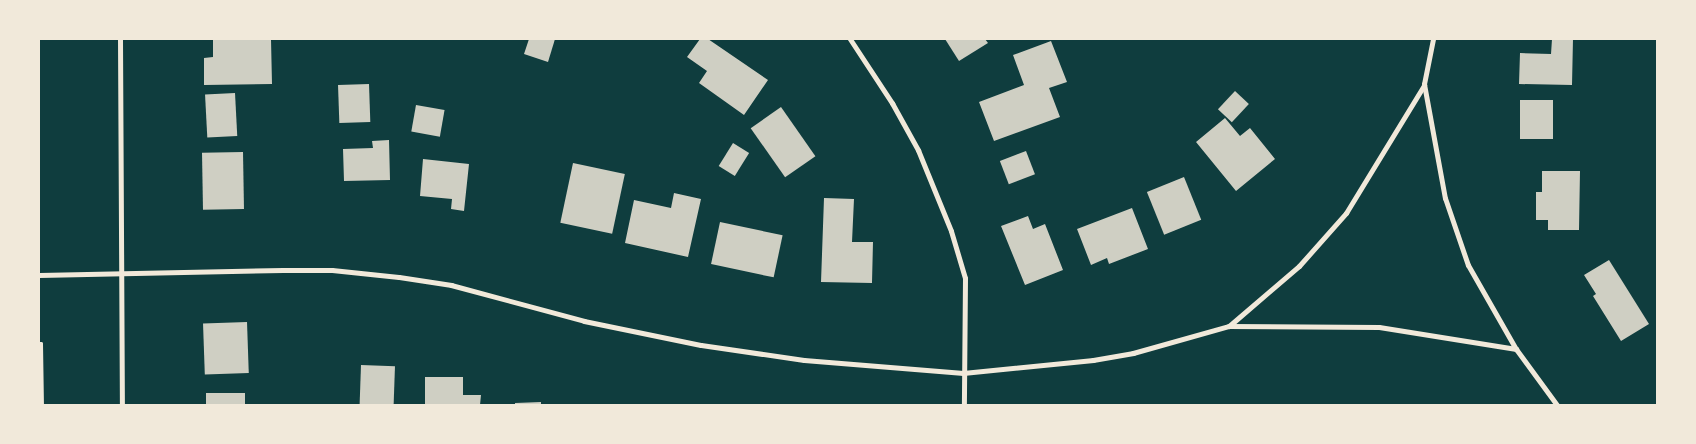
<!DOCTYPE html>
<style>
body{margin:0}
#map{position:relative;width:1696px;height:444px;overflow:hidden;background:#0f3d3e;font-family:Figtree,sans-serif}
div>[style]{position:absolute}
.building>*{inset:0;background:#cfcfc3;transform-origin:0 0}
.service>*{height:4px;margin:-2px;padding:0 2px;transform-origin:2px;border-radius:2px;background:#f1e9da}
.minor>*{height:5px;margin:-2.5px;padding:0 2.5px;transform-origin:2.5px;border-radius:2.5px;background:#f1e9da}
span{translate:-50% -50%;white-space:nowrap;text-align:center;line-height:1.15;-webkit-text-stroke:4px #f1e9da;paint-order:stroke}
.frame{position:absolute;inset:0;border:40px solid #f1e9da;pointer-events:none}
</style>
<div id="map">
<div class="building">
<i style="clip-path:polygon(213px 39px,271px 39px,272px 84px,204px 85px,204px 58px,213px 57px)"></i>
<i style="clip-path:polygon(529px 39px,555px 39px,548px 62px,524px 54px)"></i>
<i style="clip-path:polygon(700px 39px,708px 39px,768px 80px,744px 115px,699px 83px,707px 71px,687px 57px)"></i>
<i style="clip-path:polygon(945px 39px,985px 39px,988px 43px,959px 61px)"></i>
<i style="clip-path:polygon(1552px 39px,1573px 39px,1572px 85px,1519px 84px,1520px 53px,1551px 54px)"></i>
<i style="clip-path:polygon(1051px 41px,1067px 82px,1049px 88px,1060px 117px,994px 141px,979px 102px,1024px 85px,1013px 55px)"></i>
<i style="left:369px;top:84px;width:38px;height:31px;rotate:88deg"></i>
<i style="left:1235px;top:91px;width:19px;height:25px;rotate:43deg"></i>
<i style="left:235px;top:93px;width:43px;height:30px;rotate:87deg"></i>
<i style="left:1520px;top:100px;width:33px;height:39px"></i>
<i style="left:416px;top:105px;width:29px;height:27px;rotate:10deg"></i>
<i style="left:781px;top:107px;width:60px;height:37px;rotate:55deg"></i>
<i style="clip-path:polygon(1225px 118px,1240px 136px,1250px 128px,1275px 159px,1236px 191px,1196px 142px)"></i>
<i style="clip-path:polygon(389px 140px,390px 180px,344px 181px,343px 149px,373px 148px,372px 141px)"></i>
<i style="left:733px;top:143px;width:19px;height:27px;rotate:32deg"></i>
<i style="left:1026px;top:151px;width:25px;height:28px;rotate:69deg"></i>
<i style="left:243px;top:152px;width:57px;height:41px;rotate:89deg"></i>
<i style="clip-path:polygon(423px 159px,469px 164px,464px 211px,451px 209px,452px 199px,420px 196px)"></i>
<i style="left:573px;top:163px;width:53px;height:61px;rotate:12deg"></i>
<i style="clip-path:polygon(1542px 171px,1580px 171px,1579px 230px,1548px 230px,1548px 220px,1536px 220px,1536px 192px,1542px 192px)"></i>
<i style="left:1184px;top:177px;width:46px;height:40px;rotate:68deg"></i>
<i style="clip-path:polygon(674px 193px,701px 199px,688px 257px,625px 243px,634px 200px,671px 208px)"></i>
<i style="clip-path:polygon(824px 198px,854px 199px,852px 242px,873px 242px,872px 283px,821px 282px)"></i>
<i style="clip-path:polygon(1132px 208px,1148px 249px,1109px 264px,1107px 258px,1091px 265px,1077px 229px)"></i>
<i style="clip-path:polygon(1028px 216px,1033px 229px,1045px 224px,1063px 270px,1025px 285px,1001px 226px)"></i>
<i style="left:720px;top:222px;width:64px;height:43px;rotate:12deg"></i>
<i style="clip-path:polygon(1609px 260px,1649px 324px,1621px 341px,1593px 296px,1596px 294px,1584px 275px)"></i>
<i style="left:247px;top:322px;width:51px;height:44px;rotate:88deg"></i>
<i style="left:361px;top:365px;width:34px;height:40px;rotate:2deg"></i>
<i style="clip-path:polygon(425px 377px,463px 377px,463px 395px,481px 395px,480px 405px,425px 405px)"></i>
<i style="left:245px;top:393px;width:12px;height:39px;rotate:90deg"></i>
<i style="clip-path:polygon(541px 402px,541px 405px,515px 405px,515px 403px)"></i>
</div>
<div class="service">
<i style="left:39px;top:344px;width:2px"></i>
<i style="left:41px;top:344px;width:61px;rotate:89.1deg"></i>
</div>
<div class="minor">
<i style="left:120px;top:39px;width:366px;rotate:89.7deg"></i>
<i style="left:850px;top:39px;width:77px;rotate:56.7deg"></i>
<i style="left:892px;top:103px;width:54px;rotate:61deg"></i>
<i style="left:918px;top:150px;width:87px;rotate:67.8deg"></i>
<i style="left:951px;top:231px;width:49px;rotate:73.4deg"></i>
<i style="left:965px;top:278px;width:127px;rotate:90.5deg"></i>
<i style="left:1433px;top:39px;width:46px;rotate:101.3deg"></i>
<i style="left:1424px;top:84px;width:116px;rotate:79.6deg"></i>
<i style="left:1445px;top:198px;width:71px;rotate:71.1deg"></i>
<i style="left:1468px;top:265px;width:97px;rotate:60.3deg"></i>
<i style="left:1516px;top:349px;width:69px;rotate:53.8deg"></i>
<i style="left:39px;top:275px;width:244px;rotate:-1.2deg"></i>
<i style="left:283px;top:270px;width:49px"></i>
<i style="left:332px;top:270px;width:67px;rotate:6deg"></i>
<i style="left:399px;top:277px;width:53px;rotate:8.7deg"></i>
<i style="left:451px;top:285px;width:138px;rotate:15.1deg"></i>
<i style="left:584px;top:321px;width:119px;rotate:11.6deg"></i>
<i style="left:701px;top:345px;width:104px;rotate:8.3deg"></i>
<i style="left:804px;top:360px;width:160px;rotate:4.7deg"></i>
<i style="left:963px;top:373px;width:131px;rotate:-5.7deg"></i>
<i style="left:1093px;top:360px;width:41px;rotate:-9.9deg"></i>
<i style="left:1133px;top:353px;width:100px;rotate:-15.7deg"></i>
<i style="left:1229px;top:326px;width:150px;rotate:0.4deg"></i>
<i style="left:1379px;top:327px;width:139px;rotate:9.1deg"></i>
<i style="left:1229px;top:326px;width:92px;rotate:-40.6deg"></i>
<i style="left:1299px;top:266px;width:71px;rotate:-48.4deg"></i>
<i style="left:1346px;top:213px;width:150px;rotate:-58.6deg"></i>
</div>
<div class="frame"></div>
</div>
